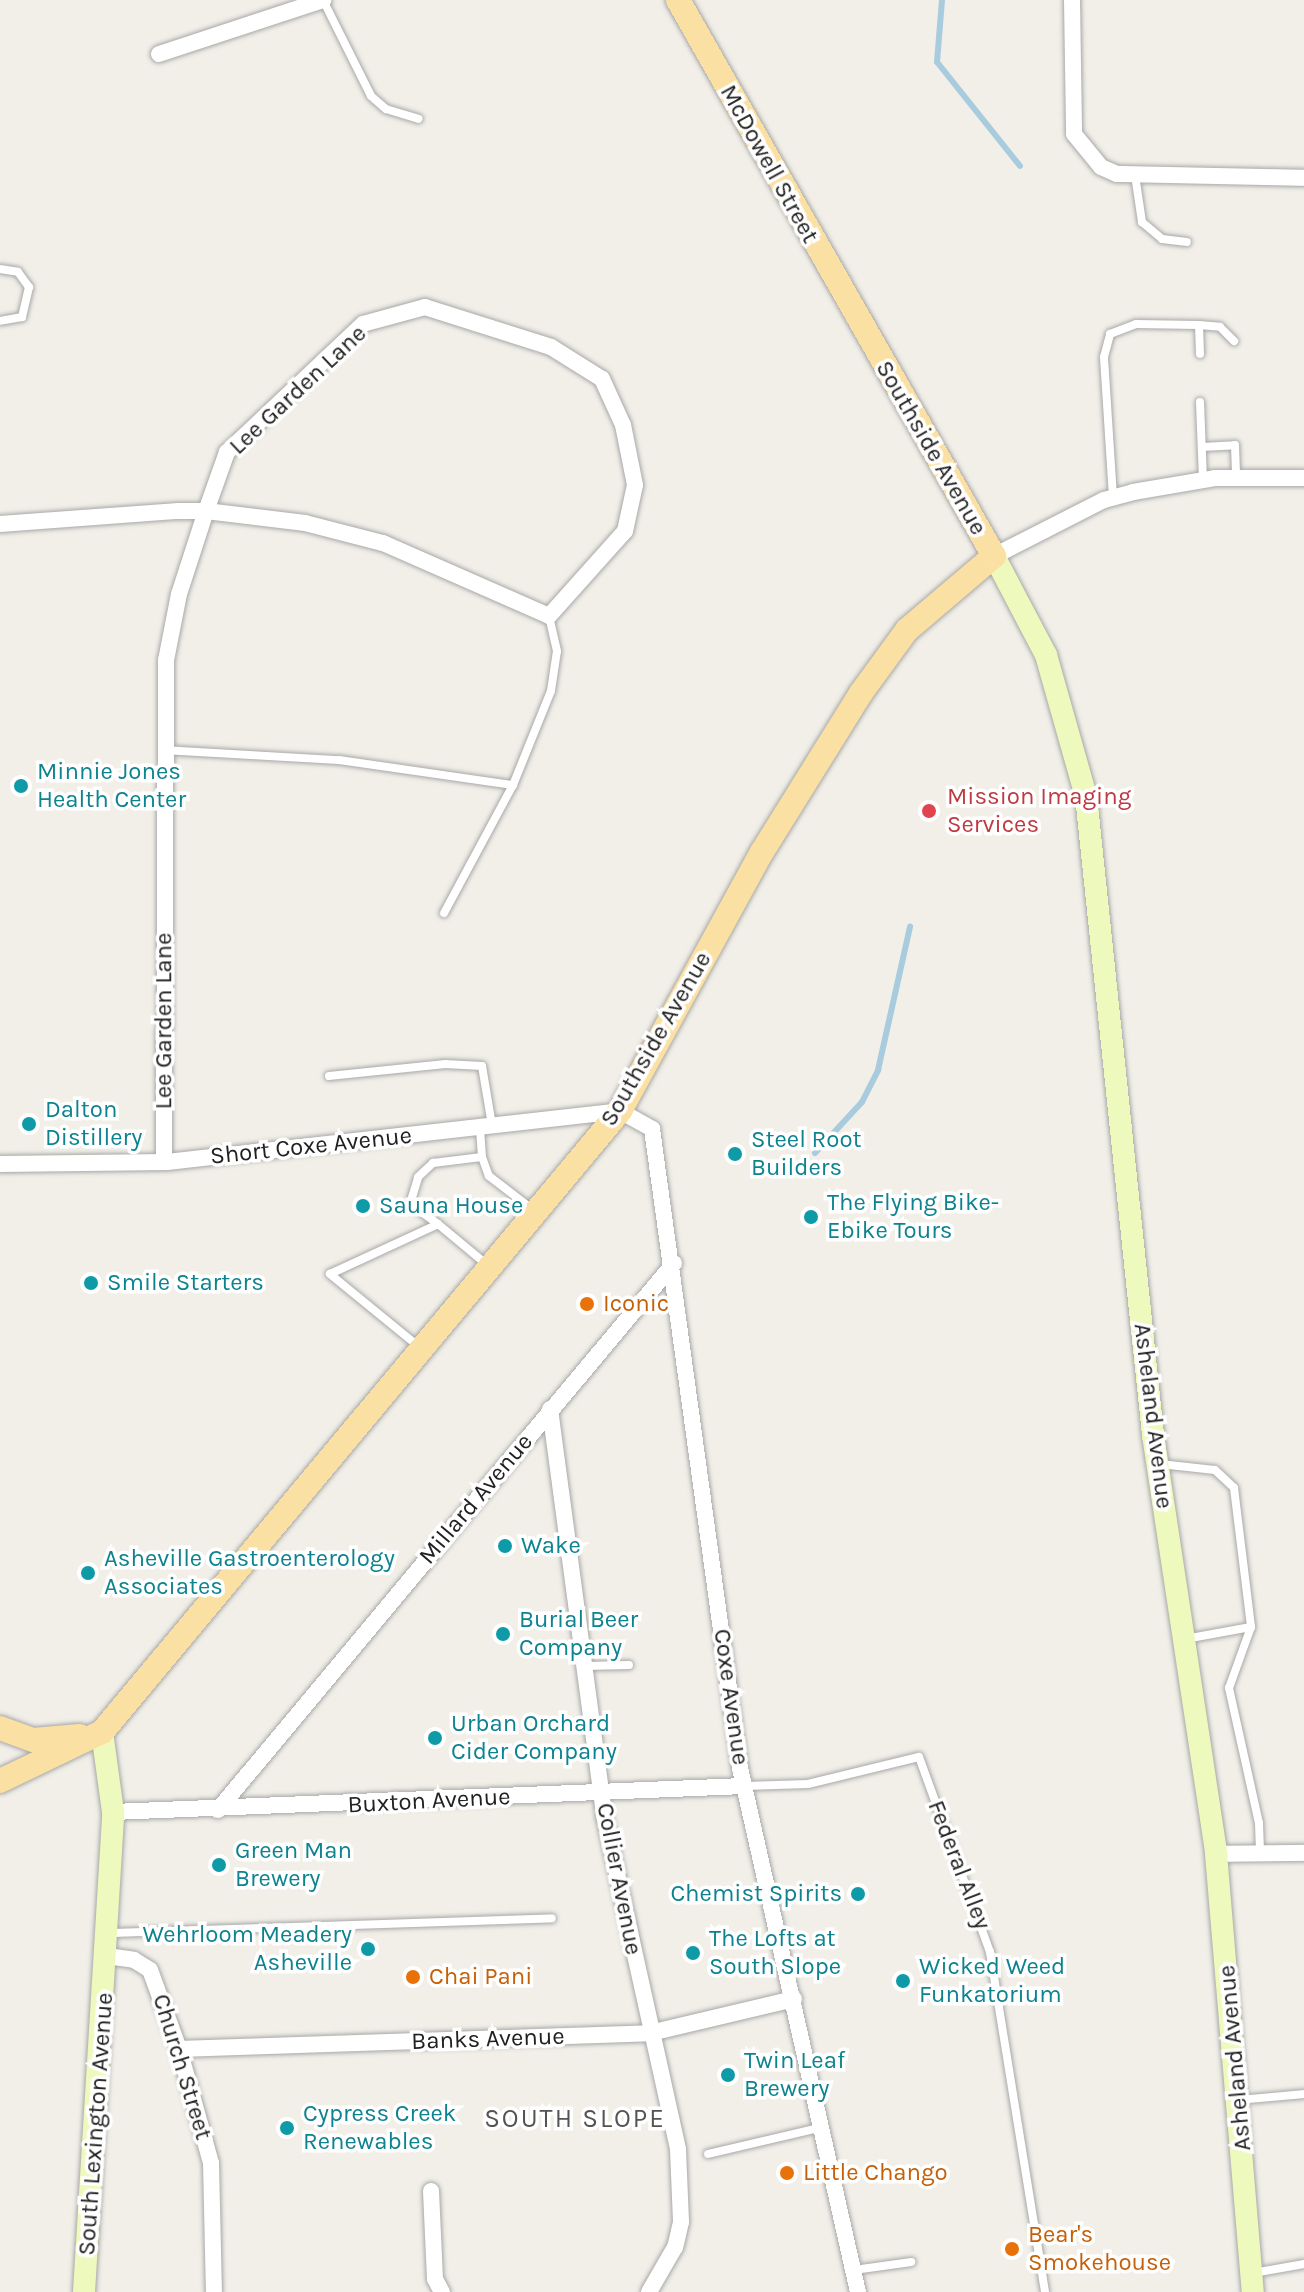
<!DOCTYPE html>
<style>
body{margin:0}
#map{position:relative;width:1304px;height:2292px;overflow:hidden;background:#f1efe8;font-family:Karla,sans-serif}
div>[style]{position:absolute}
.stream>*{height:6px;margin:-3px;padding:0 3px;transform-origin:3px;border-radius:3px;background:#a9cbde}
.roads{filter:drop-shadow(0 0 2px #a8a8a8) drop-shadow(0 0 2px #a8a8a8)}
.lane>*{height:8px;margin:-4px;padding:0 4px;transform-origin:4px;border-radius:4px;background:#fff}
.street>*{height:16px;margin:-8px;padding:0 8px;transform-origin:8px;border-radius:8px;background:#fff}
.secondary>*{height:22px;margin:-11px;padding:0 11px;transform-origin:11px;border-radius:11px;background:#eef9bd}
.primary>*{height:24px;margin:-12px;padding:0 12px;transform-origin:12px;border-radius:12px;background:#fbe0a3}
.dots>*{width:22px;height:22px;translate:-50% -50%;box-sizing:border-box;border:4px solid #fff;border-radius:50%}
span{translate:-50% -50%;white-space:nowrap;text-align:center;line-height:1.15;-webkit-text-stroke:7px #fff;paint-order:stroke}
.street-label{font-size:24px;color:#212121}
.culture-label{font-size:24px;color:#0d838f}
.left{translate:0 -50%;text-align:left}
.right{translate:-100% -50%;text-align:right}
.health-label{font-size:24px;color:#be3a42}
.food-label{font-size:24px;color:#c56008}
.neighbourhood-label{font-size:26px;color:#545454;letter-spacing:2px}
</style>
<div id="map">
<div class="stream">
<i style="left:942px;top:0;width:62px;rotate:94.6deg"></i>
<i style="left:937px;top:62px;width:133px;rotate:51.4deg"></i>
<i style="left:815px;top:1153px;width:69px;rotate:-47.3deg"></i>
<i style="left:862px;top:1102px;width:36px;rotate:-63deg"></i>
<i style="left:878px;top:1070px;width:147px;rotate:-77.4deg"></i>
</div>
<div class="roads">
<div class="lane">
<i style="left:324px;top:2px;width:105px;rotate:63.4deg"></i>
<i style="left:371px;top:96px;width:20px;rotate:41deg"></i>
<i style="left:386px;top:109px;width:34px;rotate:17deg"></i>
<i style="left:1135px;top:175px;width:48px;rotate:81.5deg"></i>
<i style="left:1142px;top:222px;width:26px;rotate:40deg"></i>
<i style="left:1162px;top:239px;width:25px;rotate:7deg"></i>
<i style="left:0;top:269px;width:18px;rotate:9deg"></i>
<i style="left:18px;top:272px;width:19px;rotate:54deg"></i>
<i style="left:29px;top:287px;width:31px;rotate:103deg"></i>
<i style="left:22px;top:317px;width:22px;rotate:170deg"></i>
<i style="left:1199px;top:325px;width:29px;rotate:88deg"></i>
<i style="left:1200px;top:402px;width:77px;rotate:87.8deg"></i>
<i style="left:1202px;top:447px;width:33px;rotate:-3deg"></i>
<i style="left:1235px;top:445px;width:32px;rotate:88deg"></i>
<i style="left:1113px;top:497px;width:140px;rotate:-93.7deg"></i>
<i style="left:1104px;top:357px;width:24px;rotate:-75deg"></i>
<i style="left:1110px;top:334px;width:28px;rotate:-21deg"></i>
<i style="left:1136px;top:324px;width:63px;rotate:0.9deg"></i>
<i style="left:1199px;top:325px;width:21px;rotate:5deg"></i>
<i style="left:1220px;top:327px;width:20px;rotate:45deg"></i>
<i style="left:163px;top:750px;width:176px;rotate:3.3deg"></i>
<i style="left:339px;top:760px;width:176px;rotate:8.2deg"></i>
<i style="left:444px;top:913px;width:145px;rotate:-61.7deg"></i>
<i style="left:513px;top:785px;width:101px;rotate:-68deg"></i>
<i style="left:551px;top:691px;width:40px;rotate:-81.5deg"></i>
<i style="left:557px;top:651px;width:36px;rotate:-103deg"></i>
<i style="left:329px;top:1076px;width:117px;rotate:-5.9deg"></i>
<i style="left:445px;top:1064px;width:37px;rotate:3deg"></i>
<i style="left:482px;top:1066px;width:60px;rotate:80.4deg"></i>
<i style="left:482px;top:1157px;width:20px;rotate:70deg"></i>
<i style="left:489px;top:1176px;width:54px;rotate:37.5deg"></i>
<i style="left:438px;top:1224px;width:34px;rotate:-144deg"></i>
<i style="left:410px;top:1204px;width:28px;rotate:-73deg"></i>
<i style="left:418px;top:1177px;width:21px;rotate:-43deg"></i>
<i style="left:433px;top:1163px;width:49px;rotate:-7deg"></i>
<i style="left:482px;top:1157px;width:30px;rotate:-94deg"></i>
<i style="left:418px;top:1346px;width:114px;rotate:-140.7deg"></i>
<i style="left:330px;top:1274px;width:119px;rotate:-24.8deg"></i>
<i style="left:438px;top:1224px;width:62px;rotate:39.8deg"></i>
<i style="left:1160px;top:1464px;width:55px;rotate:6.2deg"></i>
<i style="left:1215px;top:1470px;width:26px;rotate:43deg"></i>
<i style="left:1234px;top:1488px;width:140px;rotate:83deg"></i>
<i style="left:1251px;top:1627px;width:65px;rotate:109.8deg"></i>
<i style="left:1229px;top:1688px;width:138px;rotate:77.5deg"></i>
<i style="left:1259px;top:1823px;width:30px;rotate:88deg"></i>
<i style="left:1185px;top:1639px;width:67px;rotate:-10.3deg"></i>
<i style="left:585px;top:1666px;width:44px;rotate:-1.3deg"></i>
<i style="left:744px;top:1786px;width:64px;rotate:-1.8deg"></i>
<i style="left:808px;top:1784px;width:114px;rotate:-13.7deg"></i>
<i style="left:919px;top:1757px;width:208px;rotate:70deg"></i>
<i style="left:990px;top:1952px;width:344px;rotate:80.8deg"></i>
<i style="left:109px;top:1933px;width:443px;rotate:-1.9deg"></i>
<i style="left:1238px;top:2100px;width:66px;rotate:-5.2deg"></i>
<i style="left:708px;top:2154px;width:118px;rotate:-13.2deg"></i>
<i style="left:854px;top:2270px;width:58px;rotate:-8deg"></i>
<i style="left:1253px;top:2273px;width:52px;rotate:-10deg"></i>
</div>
<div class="street">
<i style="left:1072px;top:0;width:134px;rotate:89.1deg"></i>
<i style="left:1074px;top:134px;width:43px;rotate:50.7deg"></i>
<i style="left:1101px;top:167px;width:17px;rotate:24deg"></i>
<i style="left:1117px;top:174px;width:187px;rotate:1.2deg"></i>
<i style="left:159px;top:54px;width:173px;rotate:-18.2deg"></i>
<i style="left:0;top:524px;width:179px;rotate:-4.2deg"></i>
<i style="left:179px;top:511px;width:27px"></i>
<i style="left:206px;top:511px;width:100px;rotate:6.9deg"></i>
<i style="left:305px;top:523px;width:81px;rotate:14.4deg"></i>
<i style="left:383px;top:543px;width:181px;rotate:23.7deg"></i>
<i style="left:549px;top:616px;width:114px;rotate:-48.2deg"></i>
<i style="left:625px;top:531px;width:47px;rotate:-77.7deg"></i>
<i style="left:635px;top:485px;width:61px;rotate:-101.3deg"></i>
<i style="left:623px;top:425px;width:51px;rotate:-114.5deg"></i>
<i style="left:602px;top:379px;width:60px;rotate:-147.9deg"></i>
<i style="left:551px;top:347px;width:132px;rotate:-162.4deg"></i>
<i style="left:425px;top:307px;width:64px;rotate:164.7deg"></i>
<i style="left:363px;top:324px;width:187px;rotate:136.7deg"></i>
<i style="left:227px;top:452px;width:63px;rotate:109.6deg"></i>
<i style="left:206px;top:511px;width:87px;rotate:108deg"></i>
<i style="left:179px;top:594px;width:67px;rotate:101.1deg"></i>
<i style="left:166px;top:660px;width:502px;rotate:90.23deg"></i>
<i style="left:994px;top:556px;width:123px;rotate:-27deg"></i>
<i style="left:1104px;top:500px;width:30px;rotate:-15deg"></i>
<i style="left:1133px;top:492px;width:83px;rotate:-9.7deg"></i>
<i style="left:1215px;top:478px;width:89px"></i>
<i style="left:0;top:1164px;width:167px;rotate:-0.7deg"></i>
<i style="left:167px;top:1162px;width:456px;rotate:-6.4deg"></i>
<i style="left:620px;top:1111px;width:37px;rotate:29deg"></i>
<i style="left:652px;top:1129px;width:645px;rotate:82.16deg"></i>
<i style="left:740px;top:1768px;width:537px;rotate:77.31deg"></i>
<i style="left:550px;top:1409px;width:410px;rotate:82.4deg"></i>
<i style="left:604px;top:1815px;width:343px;rotate:77.5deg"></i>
<i style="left:678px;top:2150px;width:72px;rotate:87.6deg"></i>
<i style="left:681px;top:2222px;width:26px;rotate:103deg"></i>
<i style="left:675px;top:2247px;width:52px;rotate:120deg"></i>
<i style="left:218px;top:1810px;width:712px;rotate:-50.18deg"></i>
<i style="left:113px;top:1812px;width:632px;rotate:-2.36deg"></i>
<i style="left:1216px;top:1854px;width:88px;rotate:-0.7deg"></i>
<i style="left:107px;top:1956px;width:27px;rotate:8deg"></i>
<i style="left:134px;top:1960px;width:19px;rotate:32deg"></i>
<i style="left:150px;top:1970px;width:84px;rotate:69.8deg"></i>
<i style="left:179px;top:2049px;width:118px;rotate:74.3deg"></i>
<i style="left:211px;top:2163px;width:129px;rotate:88.7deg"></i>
<i style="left:179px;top:2049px;width:471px;rotate:-1.9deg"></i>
<i style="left:650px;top:2033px;width:148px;rotate:-13.3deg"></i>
<i style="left:431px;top:2191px;width:88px;rotate:87.4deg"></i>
<i style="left:435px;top:2279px;width:15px;rotate:62deg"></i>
</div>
<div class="secondary">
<i style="left:994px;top:556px;width:112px;rotate:62.3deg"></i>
<i style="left:1046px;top:655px;width:147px;rotate:74.2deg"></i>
<i style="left:1086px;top:796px;width:643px;rotate:84.01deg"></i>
<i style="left:1153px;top:1435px;width:424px;rotate:81.4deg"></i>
<i style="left:1216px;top:1854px;width:440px;rotate:85.2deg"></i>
<i style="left:84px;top:2292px;width:481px;rotate:-86.5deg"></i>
<i style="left:113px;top:1812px;width:81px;rotate:-97.8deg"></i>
</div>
<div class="primary">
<i style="left:0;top:1728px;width:35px;rotate:20deg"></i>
<i style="left:33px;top:1740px;width:47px;rotate:-4.9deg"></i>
<i style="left:0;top:1781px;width:113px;rotate:-25.7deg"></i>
<i style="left:102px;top:1732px;width:809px;rotate:-50.17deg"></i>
<i style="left:620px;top:1111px;width:295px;rotate:-61.3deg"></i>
<i style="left:762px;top:852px;width:187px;rotate:-58.1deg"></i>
<i style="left:861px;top:693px;width:78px;rotate:-53.9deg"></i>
<i style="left:907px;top:630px;width:114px;rotate:-40.4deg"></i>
<i style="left:994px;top:556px;width:640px;rotate:-119.61deg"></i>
</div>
</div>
<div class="dots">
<i style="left:21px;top:786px;background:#0f9aa8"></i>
<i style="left:929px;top:811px;background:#e0444e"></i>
<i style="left:29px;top:1124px;background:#0f9aa8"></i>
<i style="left:735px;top:1154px;background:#0f9aa8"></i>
<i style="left:363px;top:1206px;background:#0f9aa8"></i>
<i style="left:811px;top:1217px;background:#0f9aa8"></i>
<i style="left:91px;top:1283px;background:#0f9aa8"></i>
<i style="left:587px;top:1304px;background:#e8710a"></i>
<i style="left:505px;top:1546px;background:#0f9aa8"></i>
<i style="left:88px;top:1573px;background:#0f9aa8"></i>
<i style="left:503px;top:1634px;background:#0f9aa8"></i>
<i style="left:435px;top:1738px;background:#0f9aa8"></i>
<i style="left:219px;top:1865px;background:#0f9aa8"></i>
<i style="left:858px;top:1894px;background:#0f9aa8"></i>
<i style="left:368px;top:1949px;background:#0f9aa8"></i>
<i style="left:693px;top:1953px;background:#0f9aa8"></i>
<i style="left:413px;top:1977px;background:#e8710a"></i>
<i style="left:903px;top:1981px;background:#0f9aa8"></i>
<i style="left:728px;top:2075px;background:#0f9aa8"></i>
<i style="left:287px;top:2128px;background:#0f9aa8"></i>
<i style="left:787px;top:2173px;background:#e8710a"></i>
<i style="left:1012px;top:2249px;background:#e8710a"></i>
</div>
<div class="street-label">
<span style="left:769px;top:164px;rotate:61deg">McDowell Street</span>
<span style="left:298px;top:390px;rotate:-43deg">Lee Garden Lane</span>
<span style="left:931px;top:448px;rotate:60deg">Southside Avenue</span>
<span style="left:164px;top:1021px;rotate:-90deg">Lee Garden Lane</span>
<span style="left:656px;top:1039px;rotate:-60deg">Southside Avenue</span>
<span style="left:311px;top:1146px;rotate:-6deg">Short Coxe Avenue</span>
<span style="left:1153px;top:1416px;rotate:83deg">Asheland Avenue</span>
<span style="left:476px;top:1499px;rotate:-50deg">Millard Avenue</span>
<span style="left:731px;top:1697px;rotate:82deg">Coxe Avenue</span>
<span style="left:429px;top:1801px;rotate:-3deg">Buxton Avenue</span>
<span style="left:959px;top:1865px;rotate:69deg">Federal Alley</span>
<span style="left:619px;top:1879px;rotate:79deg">Collier Avenue</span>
<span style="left:488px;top:2039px;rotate:-2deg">Banks Avenue</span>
<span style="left:1235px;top:2058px;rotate:-95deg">Asheland Avenue</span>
<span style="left:182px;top:2067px;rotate:73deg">Church Street</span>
<span style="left:96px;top:2124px;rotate:-86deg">South Lexington Avenue</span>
</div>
<div class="culture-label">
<span class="left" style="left:37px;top:786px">Minnie Jones<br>Health Center</span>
<span class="left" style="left:45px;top:1124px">Dalton<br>Distillery</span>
<span class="left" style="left:751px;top:1154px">Steel Root<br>Builders</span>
<span class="left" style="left:827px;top:1217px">The Flying Bike-<br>Ebike Tours</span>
<span class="left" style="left:379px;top:1206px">Sauna House</span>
<span class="left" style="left:107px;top:1283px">Smile Starters</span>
<span class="left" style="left:521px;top:1546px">Wake</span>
<span class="left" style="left:104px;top:1573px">Asheville Gastroenterology<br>Associates</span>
<span class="left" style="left:519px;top:1634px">Burial Beer<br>Company</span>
<span class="left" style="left:451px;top:1738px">Urban Orchard<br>Cider Company</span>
<span class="left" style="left:235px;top:1865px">Green Man<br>Brewery</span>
<span class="right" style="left:842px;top:1894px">Chemist Spirits</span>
<span class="right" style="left:352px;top:1949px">Wehrloom Meadery<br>Asheville</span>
<span class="left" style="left:709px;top:1953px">The Lofts at<br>South Slope</span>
<span class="left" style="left:919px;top:1981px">Wicked Weed<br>Funkatorium</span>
<span class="left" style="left:744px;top:2075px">Twin Leaf<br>Brewery</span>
<span class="left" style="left:303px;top:2128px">Cypress Creek<br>Renewables</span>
</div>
<div class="health-label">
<span class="left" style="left:947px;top:811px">Mission Imaging<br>Services</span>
</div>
<div class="food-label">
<span class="left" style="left:603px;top:1304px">Iconic</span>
<span class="left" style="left:429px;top:1977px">Chai Pani</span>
<span class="left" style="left:803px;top:2173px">Little Chango</span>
<span class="left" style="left:1028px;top:2249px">Bear's<br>Smokehouse</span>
</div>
<div class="neighbourhood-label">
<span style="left:575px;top:2119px">SOUTH SLOPE</span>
</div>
</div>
